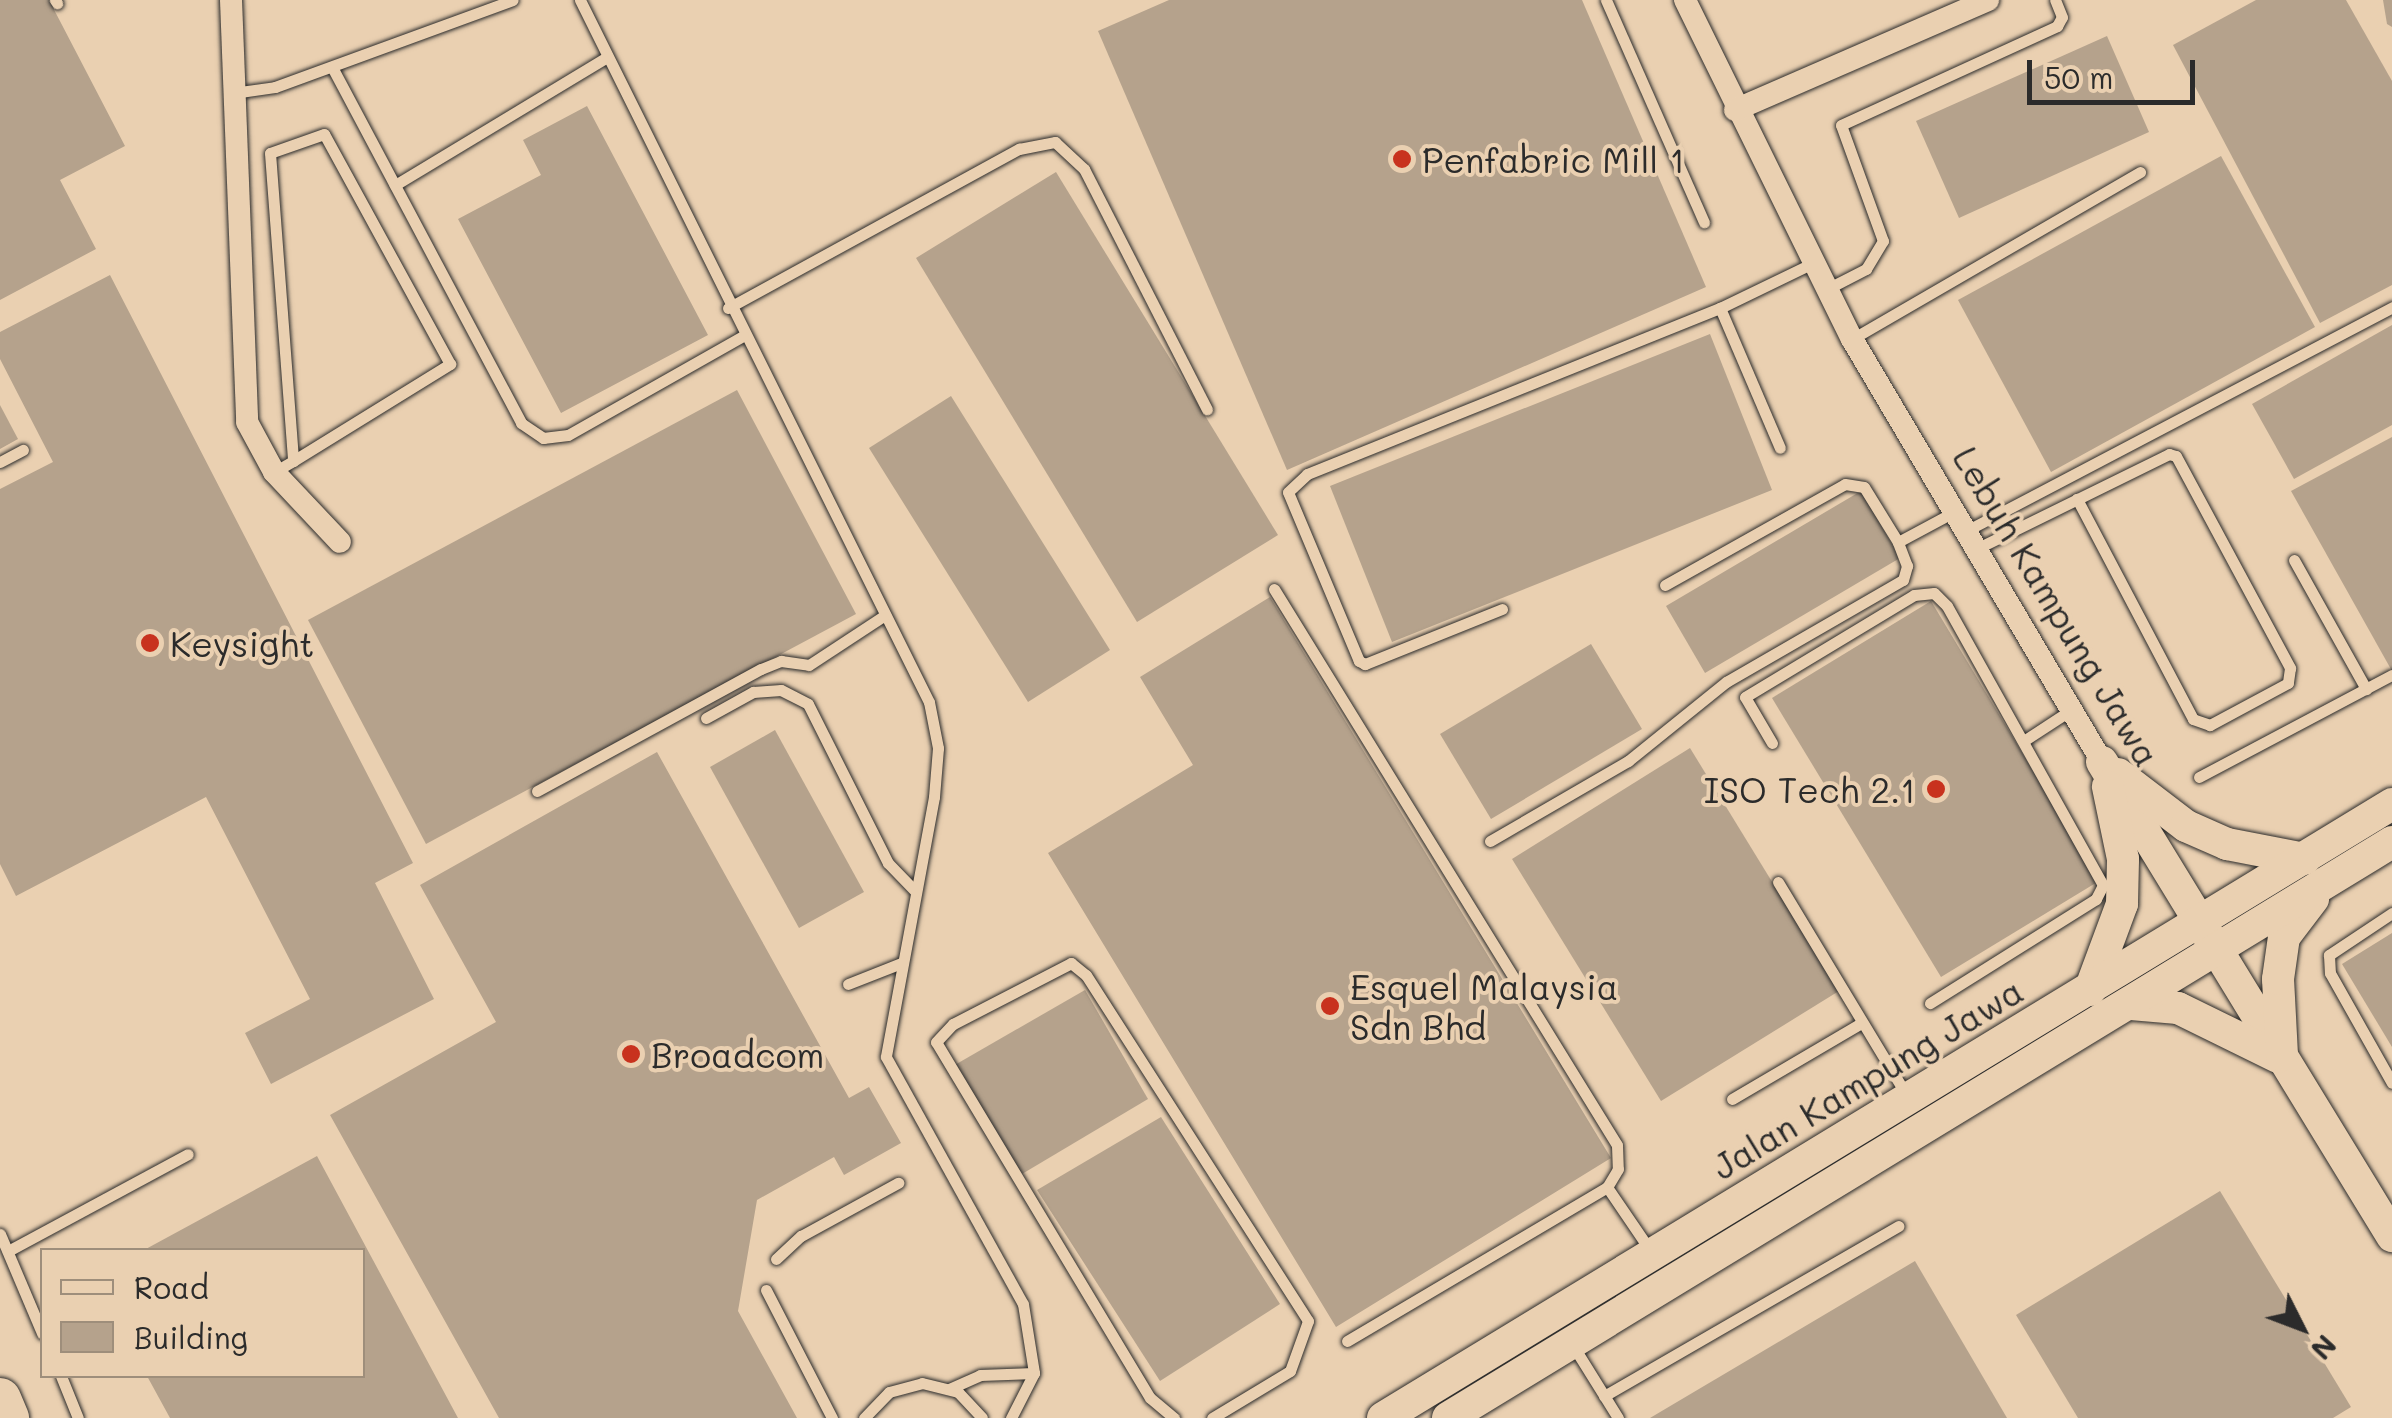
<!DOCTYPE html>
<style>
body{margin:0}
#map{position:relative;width:2392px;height:1418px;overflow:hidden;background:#ead0b1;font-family:Mali,sans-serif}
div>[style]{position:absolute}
.building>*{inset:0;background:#b5a28c}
.roads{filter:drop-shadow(0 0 2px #2b2b2b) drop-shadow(0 0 2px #2b2b2b)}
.lane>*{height:11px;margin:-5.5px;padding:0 5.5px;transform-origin:5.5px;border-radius:5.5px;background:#ead0b1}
.street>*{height:22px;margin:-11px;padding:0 11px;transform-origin:11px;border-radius:11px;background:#ead0b1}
.secondary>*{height:32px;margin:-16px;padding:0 16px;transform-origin:16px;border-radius:16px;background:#ead0b1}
.highway>*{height:42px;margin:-21px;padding:0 21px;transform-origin:21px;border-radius:21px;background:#ead0b1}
.dots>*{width:28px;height:28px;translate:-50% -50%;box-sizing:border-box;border:5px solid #ead0b1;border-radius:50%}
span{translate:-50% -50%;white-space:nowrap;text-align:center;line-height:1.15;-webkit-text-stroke:8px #ead0b1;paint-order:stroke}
.poi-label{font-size:35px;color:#2b2b2b}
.left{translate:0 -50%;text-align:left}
.right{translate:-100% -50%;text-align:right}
.street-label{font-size:35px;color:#2b2b2b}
.legend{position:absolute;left:40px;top:1248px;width:325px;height:130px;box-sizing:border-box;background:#ead0b1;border:2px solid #9e8e7b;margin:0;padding:12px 18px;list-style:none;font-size:30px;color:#2b2b2b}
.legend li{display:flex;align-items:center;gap:20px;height:50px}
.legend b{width:50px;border:2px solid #9e8e7b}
.north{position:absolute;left:2252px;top:1278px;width:100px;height:100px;-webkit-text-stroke:8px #ead0b1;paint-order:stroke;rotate:132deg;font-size:28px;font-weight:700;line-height:40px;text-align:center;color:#2b2b2b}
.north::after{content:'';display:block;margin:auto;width:35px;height:45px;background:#2b2b2b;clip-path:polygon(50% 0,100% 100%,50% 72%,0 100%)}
.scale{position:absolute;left:2027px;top:60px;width:168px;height:45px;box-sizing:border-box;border:5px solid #2b2b2b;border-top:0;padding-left:12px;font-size:30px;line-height:35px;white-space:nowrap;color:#2b2b2b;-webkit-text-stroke:8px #ead0b1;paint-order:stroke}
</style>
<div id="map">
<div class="building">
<div style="clip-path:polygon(0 0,49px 0,125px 146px,60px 180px,96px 249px,0 300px)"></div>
<div style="clip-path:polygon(1169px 0,1582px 0,1706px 287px,1287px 470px,1098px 31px)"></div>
<div style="clip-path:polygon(2256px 0,2346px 0,2392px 81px,2392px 285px,2320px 323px,2173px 45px)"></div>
<div style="clip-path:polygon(2383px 0,2392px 0,2392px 27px,2387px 24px)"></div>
<div style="clip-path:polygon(2107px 36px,2149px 132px,1959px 218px,1916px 121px)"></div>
<div style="clip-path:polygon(587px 106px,708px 335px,561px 413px,458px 219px,541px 175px,523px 140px)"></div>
<div style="clip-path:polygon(2221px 156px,2315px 327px,2051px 472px,1958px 300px)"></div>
<div style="clip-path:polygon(1056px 172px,1278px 535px,1137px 622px,916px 258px)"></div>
<div style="clip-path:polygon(110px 275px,413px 863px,375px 883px,434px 999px,271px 1084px,245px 1033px,310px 999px,206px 797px,16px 896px,0 864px,0 489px,53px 462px,0 359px,0 332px)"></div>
<div style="clip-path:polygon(2392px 325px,2392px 425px,2294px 479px,2252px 404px)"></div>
<div style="clip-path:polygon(1710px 334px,1772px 490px,1392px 642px,1330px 486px)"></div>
<div style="clip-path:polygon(737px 390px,856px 614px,426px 844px,308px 620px)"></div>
<div style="clip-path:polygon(951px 396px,1110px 650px,1028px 702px,869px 448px)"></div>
<div style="clip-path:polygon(0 405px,18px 439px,0 449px)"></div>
<div style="clip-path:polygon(2392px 437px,2392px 671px,2291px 491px)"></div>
<div style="clip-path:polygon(1861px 491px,1900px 558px,1705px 673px,1666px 606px)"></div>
<div style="clip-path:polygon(1270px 597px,1611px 1158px,1336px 1327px,1048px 853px,1193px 765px,1140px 677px)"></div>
<div style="clip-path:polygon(1931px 601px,2099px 881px,1941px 977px,1772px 698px)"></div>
<div style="clip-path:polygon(1591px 644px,1642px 729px,1491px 819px,1440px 734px)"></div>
<div style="clip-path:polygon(775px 730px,864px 892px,799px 928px,710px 767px)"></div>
<div style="clip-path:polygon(1690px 748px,1839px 991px,1661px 1101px,1512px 859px)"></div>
<div style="clip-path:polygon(657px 752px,849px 1098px,869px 1087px,901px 1143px,844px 1175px,834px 1157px,757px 1200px,738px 1311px,797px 1418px,499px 1418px,330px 1115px,496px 1022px,420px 885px)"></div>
<div style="clip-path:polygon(2392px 933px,2392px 1047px,2342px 964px)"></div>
<div style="clip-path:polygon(1085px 990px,1148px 1099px,1022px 1174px,953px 1066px)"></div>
<div style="clip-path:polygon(1161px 1117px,1280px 1304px,1160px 1381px,1037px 1190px)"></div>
<div style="clip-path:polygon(317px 1156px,458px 1418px,170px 1418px,147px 1376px,362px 1376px,362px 1250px,144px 1250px)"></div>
<div style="clip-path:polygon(2220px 1191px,2351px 1407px,2333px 1418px,2078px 1418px,2016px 1315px)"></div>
<div style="clip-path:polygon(1915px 1261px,2007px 1418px,1650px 1418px)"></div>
</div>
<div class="roads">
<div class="lane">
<div style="left:55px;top:0;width:4px;rotate:56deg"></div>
<div style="left:580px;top:0;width:784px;rotate:63.57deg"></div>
<div style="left:929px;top:702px;width:47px;rotate:78.9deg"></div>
<div style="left:938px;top:748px;width:49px;rotate:94.7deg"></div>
<div style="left:934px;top:797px;width:264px;rotate:100.5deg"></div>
<div style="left:886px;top:1057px;width:282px;rotate:61deg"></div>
<div style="left:1023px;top:1304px;width:70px;rotate:80.9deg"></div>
<div style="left:1034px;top:1373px;width:51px;rotate:117.1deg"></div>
<div style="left:1606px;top:0;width:243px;rotate:66.2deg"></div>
<div style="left:332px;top:67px;width:403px;rotate:62deg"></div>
<div style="left:521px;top:423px;width:27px;rotate:34deg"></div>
<div style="left:543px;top:438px;width:25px;rotate:-7deg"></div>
<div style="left:568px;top:435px;width:201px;rotate:-29.5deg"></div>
<div style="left:233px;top:93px;width:42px;rotate:-8.1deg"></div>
<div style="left:275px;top:87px;width:253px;rotate:-20.1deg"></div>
<div style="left:395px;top:185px;width:248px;rotate:-31.1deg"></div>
<div style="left:1827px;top:289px;width:44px;rotate:-27.1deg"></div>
<div style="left:1866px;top:269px;width:33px;rotate:-59deg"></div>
<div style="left:1883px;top:241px;width:123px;rotate:-109.9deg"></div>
<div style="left:1841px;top:125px;width:238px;rotate:-24.6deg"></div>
<div style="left:2057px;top:26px;width:10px;rotate:-61deg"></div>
<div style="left:2062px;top:17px;width:18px;rotate:-112deg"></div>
<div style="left:728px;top:308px;width:332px;rotate:-28.7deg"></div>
<div style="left:1019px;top:149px;width:37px;rotate:-11deg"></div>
<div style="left:1055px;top:142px;width:40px;rotate:43deg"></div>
<div style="left:1084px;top:169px;width:270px;rotate:62.9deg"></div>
<div style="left:1720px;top:308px;width:152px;rotate:66.8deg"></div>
<div style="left:1852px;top:339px;width:333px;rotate:-30.1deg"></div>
<div style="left:0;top:462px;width:26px;rotate:-28deg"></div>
<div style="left:274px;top:472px;width:22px;rotate:-30deg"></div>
<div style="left:293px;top:461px;width:185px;rotate:-31.7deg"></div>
<div style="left:450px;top:364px;width:262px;rotate:-118.7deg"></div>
<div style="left:324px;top:134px;width:57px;rotate:160.6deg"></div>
<div style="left:270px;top:153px;width:309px;rotate:85.7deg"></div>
<div style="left:1964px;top:532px;width:484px;rotate:-27.7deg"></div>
<div style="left:1976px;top:549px;width:215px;rotate:-26.2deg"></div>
<div style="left:2169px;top:454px;width:7px;rotate:16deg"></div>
<div style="left:2176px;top:456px;width:241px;rotate:61.7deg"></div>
<div style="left:2290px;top:668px;width:15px;rotate:98deg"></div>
<div style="left:2288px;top:683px;width:89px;rotate:151.7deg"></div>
<div style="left:2210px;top:725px;width:18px;rotate:-161deg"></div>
<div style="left:2193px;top:719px;width:249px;rotate:-117.8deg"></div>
<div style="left:2294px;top:560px;width:148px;rotate:60.8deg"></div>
<div style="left:1665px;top:585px;width:206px;rotate:-29.3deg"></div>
<div style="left:1845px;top:484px;width:19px;rotate:9deg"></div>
<div style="left:1864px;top:487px;width:65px;rotate:58.3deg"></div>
<div style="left:1898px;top:542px;width:64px;rotate:-28.2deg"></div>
<div style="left:1274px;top:589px;width:653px;rotate:58.33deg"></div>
<div style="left:1617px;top:1145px;width:24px;rotate:88deg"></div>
<div style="left:1618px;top:1169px;width:21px;rotate:121deg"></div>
<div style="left:1502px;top:609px;width:148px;rotate:158.1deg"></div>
<div style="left:1365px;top:664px;width:7px;rotate:-153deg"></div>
<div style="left:1359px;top:661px;width:183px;rotate:-112.8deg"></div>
<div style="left:1288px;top:492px;width:26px;rotate:-43deg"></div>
<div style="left:1307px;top:474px;width:445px;rotate:-21.9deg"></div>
<div style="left:1720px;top:308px;width:103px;rotate:-25.8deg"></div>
<div style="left:706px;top:718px;width:54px;rotate:-29deg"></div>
<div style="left:753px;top:692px;width:28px;rotate:-4deg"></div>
<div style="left:781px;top:690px;width:30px;rotate:27deg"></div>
<div style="left:808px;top:704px;width:178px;rotate:63.3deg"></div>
<div style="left:888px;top:863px;width:39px;rotate:46deg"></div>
<div style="left:2025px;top:740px;width:55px;rotate:-33.1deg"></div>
<div style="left:1772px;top:743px;width:53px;rotate:-120.4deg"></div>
<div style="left:1745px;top:697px;width:197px;rotate:-31.1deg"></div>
<div style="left:1914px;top:595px;width:20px;rotate:-6deg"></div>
<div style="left:1934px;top:593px;width:18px;rotate:45deg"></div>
<div style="left:1947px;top:606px;width:320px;rotate:60.8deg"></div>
<div style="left:2103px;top:885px;width:16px;rotate:117deg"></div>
<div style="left:2096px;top:899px;width:196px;rotate:147.9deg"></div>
<div style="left:2199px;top:777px;width:218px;rotate:-27.9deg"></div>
<div style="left:537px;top:791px;width:255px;rotate:-28.6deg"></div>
<div style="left:761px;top:669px;width:22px;rotate:-22deg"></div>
<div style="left:781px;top:661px;width:28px;rotate:8deg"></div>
<div style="left:809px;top:665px;width:91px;rotate:-33.3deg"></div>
<div style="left:1490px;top:841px;width:160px;rotate:-30.1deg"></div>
<div style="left:1628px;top:761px;width:126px;rotate:-38.9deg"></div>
<div style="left:1726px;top:682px;width:204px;rotate:-30deg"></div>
<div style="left:1903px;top:580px;width:15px;rotate:-74deg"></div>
<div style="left:1907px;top:566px;width:26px;rotate:-111deg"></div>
<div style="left:1778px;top:882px;width:248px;rotate:58.9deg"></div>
<div style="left:2392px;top:913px;width:76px;rotate:146.3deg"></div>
<div style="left:2329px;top:955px;width:18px;rotate:87deg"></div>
<div style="left:2330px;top:973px;width:126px;rotate:60.6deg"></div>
<div style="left:848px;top:984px;width:57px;rotate:-21.6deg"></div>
<div style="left:1732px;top:1099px;width:148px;rotate:-30.4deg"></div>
<div style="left:0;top:1234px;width:108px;rotate:67deg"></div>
<div style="left:8px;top:1251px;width:204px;rotate:-28.3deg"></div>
<div style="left:776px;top:1259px;width:34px;rotate:-43deg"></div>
<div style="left:801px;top:1236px;width:111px;rotate:-28.7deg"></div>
<div style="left:766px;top:1290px;width:144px;rotate:62.7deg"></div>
<div style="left:1347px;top:1341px;width:302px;rotate:-30.6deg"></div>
<div style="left:1607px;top:1187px;width:76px;rotate:55.7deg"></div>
<div style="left:1572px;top:1344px;width:87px;rotate:58.1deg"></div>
<div style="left:61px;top:1376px;width:45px;rotate:68deg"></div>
<div style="left:949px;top:1389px;width:34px;rotate:-24deg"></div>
<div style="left:980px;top:1375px;width:54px;rotate:-2.1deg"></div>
<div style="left:1604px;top:1396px;width:340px;rotate:-30deg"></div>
<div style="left:864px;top:1418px;width:36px;rotate:-46deg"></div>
<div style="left:889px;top:1392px;width:34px;rotate:-15deg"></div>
<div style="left:922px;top:1383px;width:37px;rotate:14deg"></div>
<div style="left:958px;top:1392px;width:35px;rotate:47deg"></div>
<div style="left:1174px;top:1418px;width:31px;rotate:-140deg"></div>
<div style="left:1150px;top:1398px;width:415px;rotate:-121deg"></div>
<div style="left:936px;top:1042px;width:25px;rotate:-47deg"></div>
<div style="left:953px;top:1024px;width:133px;rotate:-27.3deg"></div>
<div style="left:1071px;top:963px;width:19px;rotate:39deg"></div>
<div style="left:1086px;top:975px;width:411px;rotate:57.3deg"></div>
<div style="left:1308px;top:1321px;width:53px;rotate:109.8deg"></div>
<div style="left:1290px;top:1371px;width:91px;rotate:148.9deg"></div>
</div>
<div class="street">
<div style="left:231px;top:0;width:422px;rotate:87.8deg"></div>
<div style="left:247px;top:422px;width:57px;rotate:61.6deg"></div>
<div style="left:274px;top:472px;width:96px;rotate:46.7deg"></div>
<div style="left:1685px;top:0;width:378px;rotate:63.8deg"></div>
<div style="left:1852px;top:339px;width:491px;rotate:59.4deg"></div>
<div style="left:1735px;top:110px;width:276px;rotate:-23.5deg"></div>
</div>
<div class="secondary">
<div style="left:2102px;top:762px;width:556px;rotate:58.54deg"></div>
<div style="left:2118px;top:774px;width:86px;rotate:37.4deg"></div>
<div style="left:2186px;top:826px;width:45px;rotate:23.7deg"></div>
<div style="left:2227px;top:844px;width:79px;rotate:10.9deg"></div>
<div style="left:2090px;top:990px;width:92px;rotate:-69.6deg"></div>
<div style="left:2122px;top:904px;width:45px;rotate:-88.7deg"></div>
<div style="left:2123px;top:859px;width:74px;rotate:-101.8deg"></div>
<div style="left:2131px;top:1004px;width:47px;rotate:4.9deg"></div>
<div style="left:2178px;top:1008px;width:111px;rotate:26.1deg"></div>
<div style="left:2282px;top:1055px;width:76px;rotate:-93deg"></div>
<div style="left:2278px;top:979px;width:42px;rotate:-81.9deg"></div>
<div style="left:2284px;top:937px;width:48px;rotate:-52.7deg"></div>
<div style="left:1383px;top:1418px;width:1181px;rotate:-31.32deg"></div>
<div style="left:1448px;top:1418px;width:1106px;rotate:-31.39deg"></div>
</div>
<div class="highway">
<div style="left:0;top:1399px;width:21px;rotate:67deg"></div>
</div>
</div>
<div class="dots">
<div style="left:1402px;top:159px;background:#c8321e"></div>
<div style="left:150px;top:643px;background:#c8321e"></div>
<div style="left:1936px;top:789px;background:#c8321e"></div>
<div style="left:1330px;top:1006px;background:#c8321e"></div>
<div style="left:631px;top:1054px;background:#c8321e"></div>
</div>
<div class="poi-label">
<span class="left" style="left:1422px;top:159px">Penfabric Mill 1</span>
<span class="left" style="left:170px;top:643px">Keysight</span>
<span class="right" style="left:1916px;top:789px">ISO Tech 2.1</span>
<span class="left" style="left:1350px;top:1006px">Esquel Malaysia<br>Sdn Bhd</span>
<span class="left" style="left:651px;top:1054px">Broadcom</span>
</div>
<div class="street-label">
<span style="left:2057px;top:606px;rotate:59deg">Lebuh Kampung Jawa</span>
<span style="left:1867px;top:1078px;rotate:-31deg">Jalan Kampung Jawa</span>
</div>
<ul class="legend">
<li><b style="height:12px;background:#ead0b1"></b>Road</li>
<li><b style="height:28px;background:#b5a28c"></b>Building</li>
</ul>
<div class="north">N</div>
<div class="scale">50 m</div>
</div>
